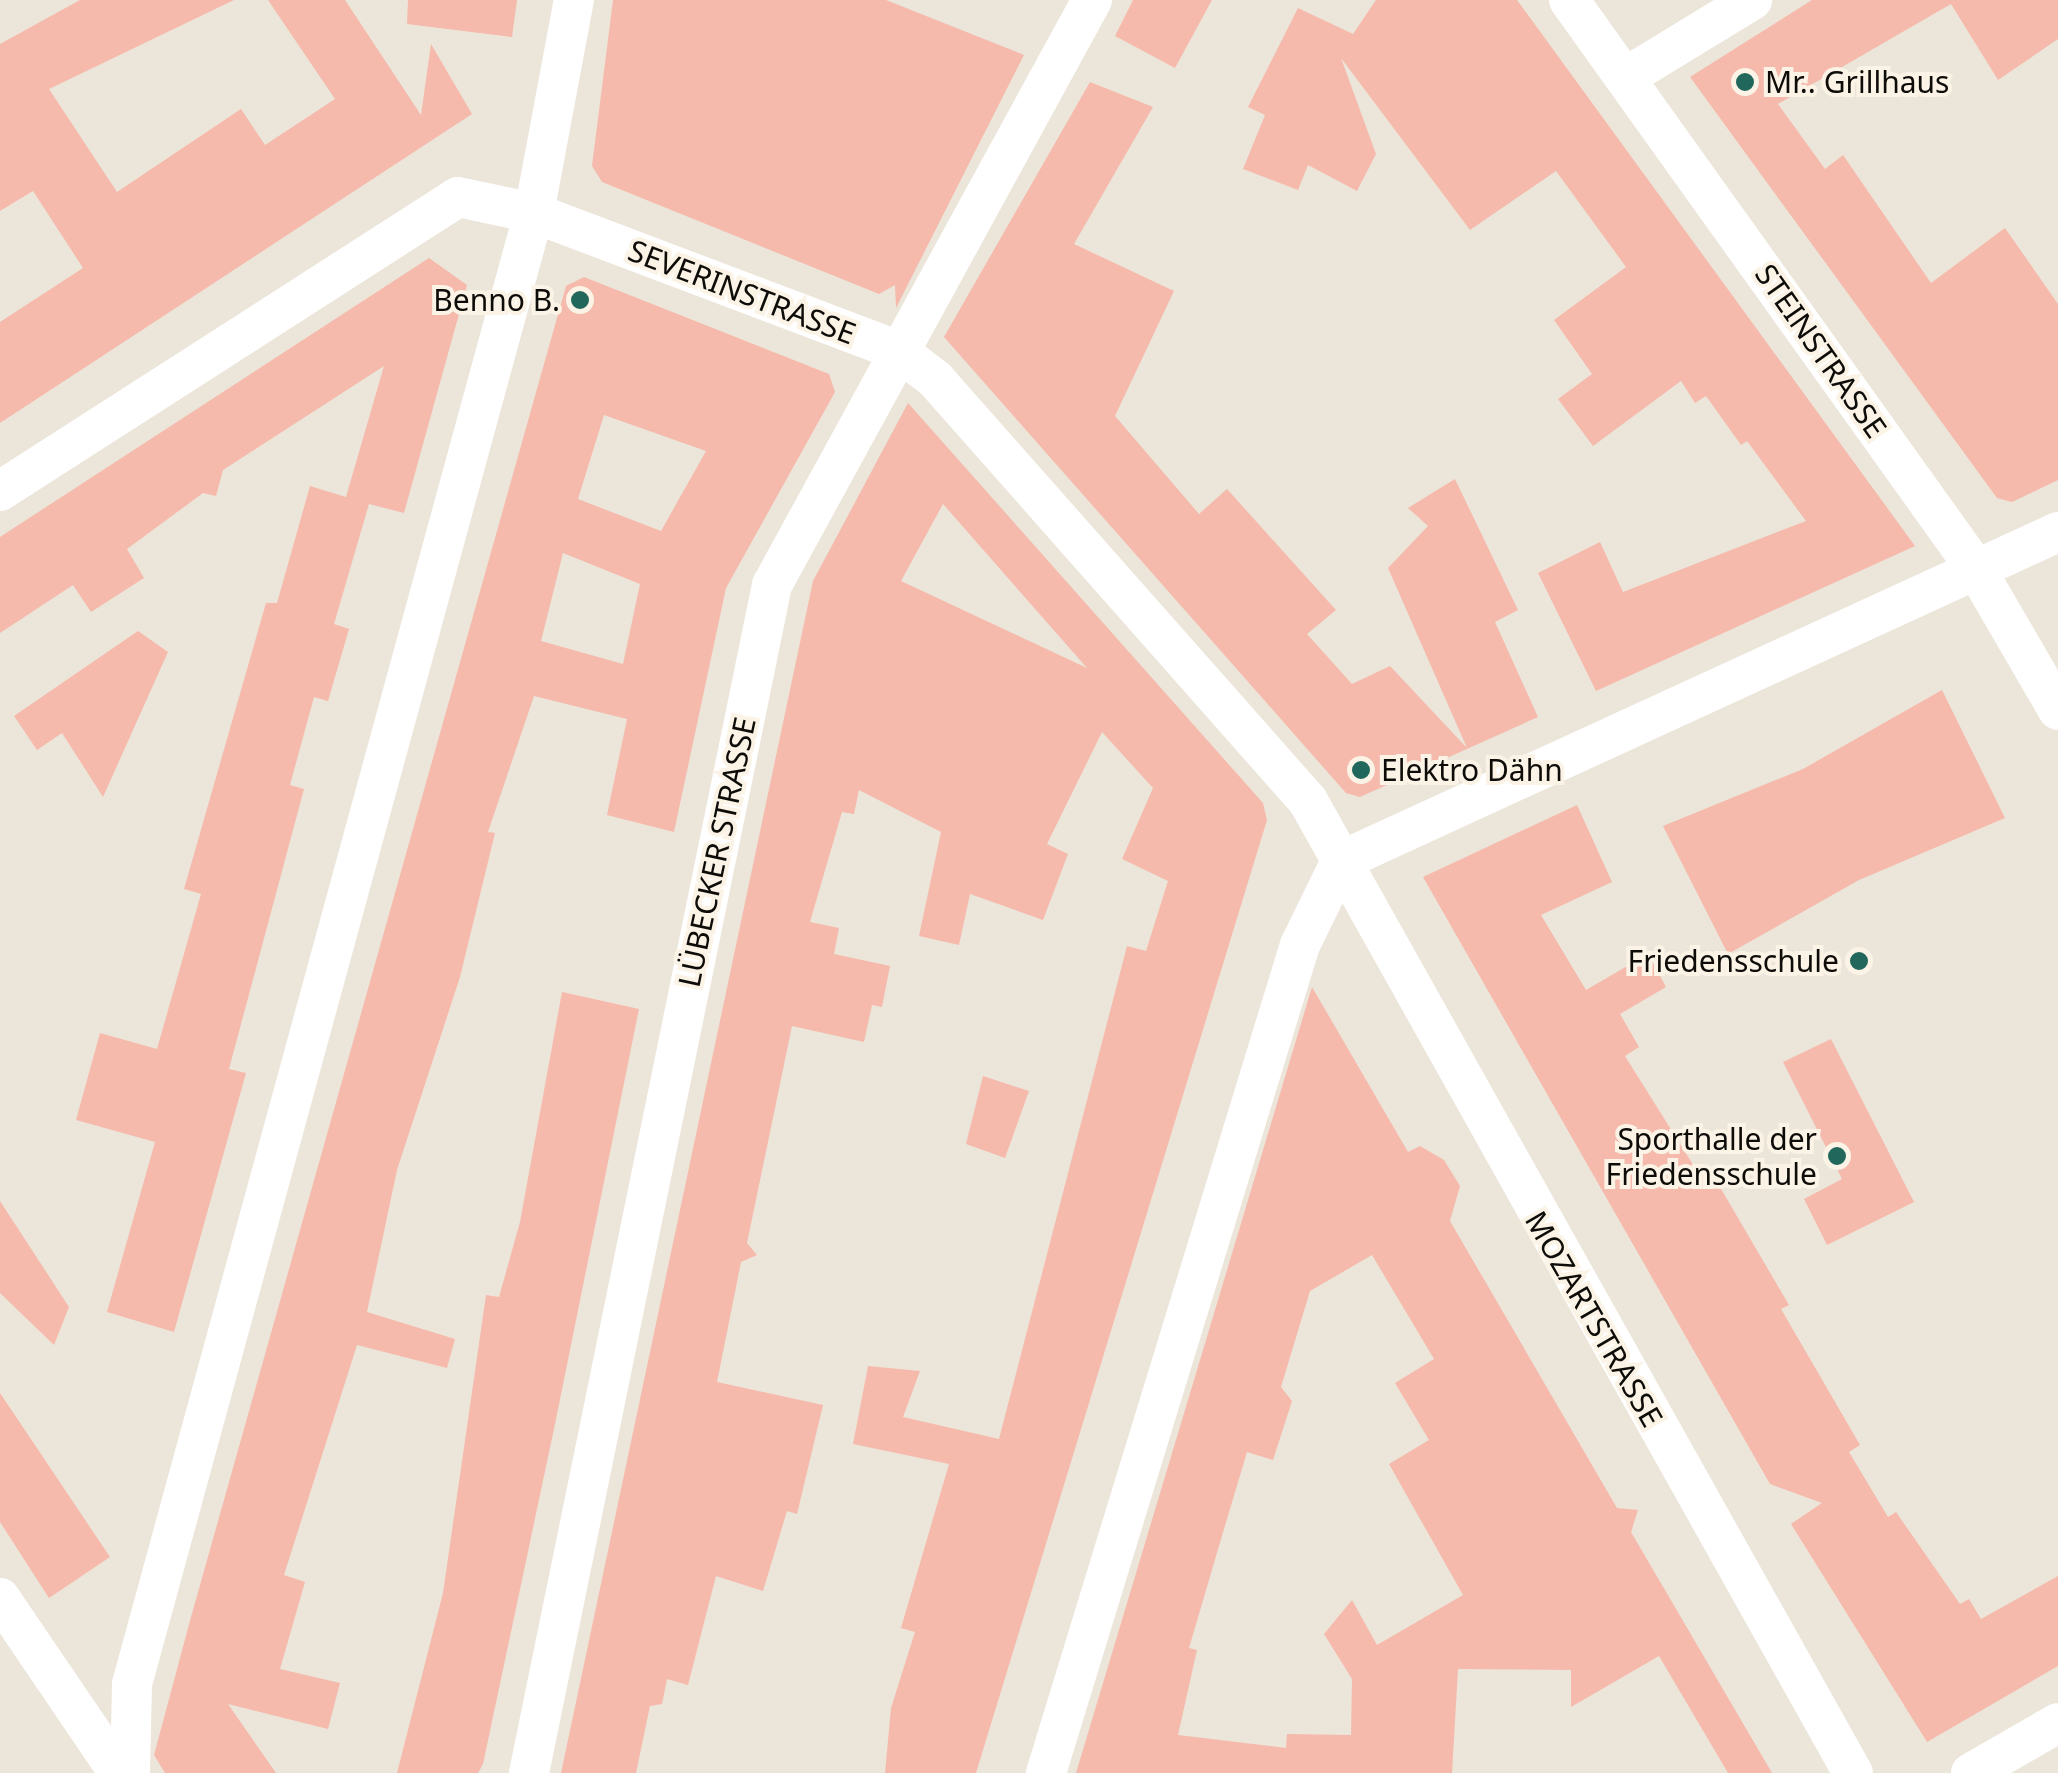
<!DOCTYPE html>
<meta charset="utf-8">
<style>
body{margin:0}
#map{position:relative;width:2058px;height:1773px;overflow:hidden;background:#ece5d9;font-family:"Noto Sans",sans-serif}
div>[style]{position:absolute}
.building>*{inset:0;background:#f5baac}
.minor>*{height:40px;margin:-20px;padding:0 20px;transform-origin:20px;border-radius:20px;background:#fff}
.dots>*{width:28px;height:28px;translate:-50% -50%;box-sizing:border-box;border:5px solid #faf3e6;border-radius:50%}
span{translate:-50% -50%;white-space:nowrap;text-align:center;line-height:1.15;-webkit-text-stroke:8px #faf3e6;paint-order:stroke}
.poi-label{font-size:30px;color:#0e0c08}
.left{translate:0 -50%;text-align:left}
.right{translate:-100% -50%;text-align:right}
.street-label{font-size:30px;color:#0e0c08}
</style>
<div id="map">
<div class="building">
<div style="clip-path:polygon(80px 0,234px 0,49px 89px,117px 192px,241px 109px,265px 145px,335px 99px,268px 0,345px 0,421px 115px,431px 44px,472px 114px,0 423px,0 322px,83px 268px,33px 191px,0 211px,0 44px)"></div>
<div style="clip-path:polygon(408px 0,517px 0,512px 37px,407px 24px)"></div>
<div style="clip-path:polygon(613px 0,886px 0,1024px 55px,896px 308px,895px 285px,879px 294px,602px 182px,592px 166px)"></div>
<div style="clip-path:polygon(1133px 0,1212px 0,1175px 68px,1115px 36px)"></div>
<div style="clip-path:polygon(1376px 0,1517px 0,1915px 546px,1596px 691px,1538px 573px,1600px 542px,1623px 592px,1806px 521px,1747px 441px,1741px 445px,1706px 396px,1695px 403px,1681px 381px,1593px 446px,1558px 399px,1592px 374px,1554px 320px,1626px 267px,1556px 171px,1470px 230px,1341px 58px,1376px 154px,1357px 191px,1308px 165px,1298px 190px,1243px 169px,1265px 115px,1248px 107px,1298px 8px,1353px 34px)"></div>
<div style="clip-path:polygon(1812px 0,2058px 0,2058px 39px,1998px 80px,1951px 4px,1778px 104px,1825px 169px,1843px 155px,1931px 283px,2005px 228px,2058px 304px,2058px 480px,2012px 502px,1997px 498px,1690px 77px)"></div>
<div style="clip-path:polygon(1090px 82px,1153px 107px,1074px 244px,1174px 291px,1115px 416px,1199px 514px,1227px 489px,1336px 610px,1307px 634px,1352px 684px,1390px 666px,1467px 748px,1388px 568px,1428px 526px,1408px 508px,1455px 479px,1518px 610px,1495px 622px,1538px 717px,1360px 797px,1346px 793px,944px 337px)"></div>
<div style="clip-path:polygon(429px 258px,467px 285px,404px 513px,369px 504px,334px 624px,349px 629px,328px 701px,314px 697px,290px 785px,304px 789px,229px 1069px,246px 1073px,174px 1332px,107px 1312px,155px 1142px,76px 1120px,100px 1033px,157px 1049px,201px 894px,184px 889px,266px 603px,277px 603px,310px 486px,346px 497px,384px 366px,223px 470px,216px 496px,203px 493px,127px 549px,144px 578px,91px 612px,73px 585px,0 633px,0 537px)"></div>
<div style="clip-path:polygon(evenodd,584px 277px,829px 374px,835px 392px,726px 588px,674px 832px,607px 815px,627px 719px,534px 696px,488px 832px,495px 833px,460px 977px,397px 1170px,367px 1312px,455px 1339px,447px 1368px,357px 1345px,284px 1575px,305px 1582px,280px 1669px,340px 1683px,328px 1729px,228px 1704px,276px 1773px,165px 1773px,154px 1755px,191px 1617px,566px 286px,584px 277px,604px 415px,706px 451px,661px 531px,578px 499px,604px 415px,584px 277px,563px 553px,640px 584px,623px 664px,541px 641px,563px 553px)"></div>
<div style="clip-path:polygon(evenodd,908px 403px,1263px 803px,1267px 820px,976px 1773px,885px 1773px,891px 1708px,915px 1632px,901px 1628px,949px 1464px,853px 1444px,868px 1366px,920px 1371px,903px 1417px,999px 1439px,1127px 946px,1146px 951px,1168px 881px,1122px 859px,1153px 788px,1102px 732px,1047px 844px,1068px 854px,1043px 920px,970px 894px,959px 945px,919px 936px,941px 832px,859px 790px,854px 814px,842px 812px,810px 922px,839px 928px,834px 954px,890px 966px,882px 1007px,872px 1005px,864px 1042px,792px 1026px,747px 1243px,757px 1255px,741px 1262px,717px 1382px,823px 1405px,797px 1514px,787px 1511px,763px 1591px,716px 1576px,688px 1685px,667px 1679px,662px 1704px,650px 1706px,636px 1773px,561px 1773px,813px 581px,908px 403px,943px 504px,1087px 668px,901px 581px,943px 504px)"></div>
<div style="clip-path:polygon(138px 631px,168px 652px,103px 797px,62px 733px,37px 750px,14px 716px)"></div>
<div style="clip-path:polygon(1942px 690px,2005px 818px,1859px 880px,1728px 954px,1663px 826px,1803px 769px)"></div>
<div style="clip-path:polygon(1577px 805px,1612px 882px,1541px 915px,1586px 990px,1648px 954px,1666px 987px,1620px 1014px,1639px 1047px,1625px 1056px,1697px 1171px,1707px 1165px,1789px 1305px,1781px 1309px,1860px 1445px,1849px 1452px,1888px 1517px,1896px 1512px,1960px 1604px,1969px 1599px,1981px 1619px,2058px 1576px,2058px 1666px,1927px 1742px,1791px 1524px,1822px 1503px,1770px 1484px,1423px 877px)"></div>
<div style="clip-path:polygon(evenodd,1312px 987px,1408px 1152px,1420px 1146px,1444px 1160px,1460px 1186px,1450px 1221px,1617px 1508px,1638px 1510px,1631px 1532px,1772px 1773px,1728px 1773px,1659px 1656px,1571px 1707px,1571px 1670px,1458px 1669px,1452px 1773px,1076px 1773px,1312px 987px,1372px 1255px,1434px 1359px,1395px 1383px,1429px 1440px,1389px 1464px,1463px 1595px,1377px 1645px,1352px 1600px,1324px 1634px,1352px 1679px,1351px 1735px,1287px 1734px,1286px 1748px,1178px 1735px,1197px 1650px,1189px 1648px,1224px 1529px,1247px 1452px,1273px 1460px,1292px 1401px,1281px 1387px,1310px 1291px,1372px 1255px)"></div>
<div style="clip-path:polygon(562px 992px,639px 1009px,555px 1424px,483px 1764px,478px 1773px,397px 1773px,443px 1593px,486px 1295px,499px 1297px,520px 1222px)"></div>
<div style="clip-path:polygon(1831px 1039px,1914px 1202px,1827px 1245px,1804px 1199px,1842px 1179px,1783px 1062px)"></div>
<div style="clip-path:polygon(983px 1076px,1029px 1091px,1005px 1158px,966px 1144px)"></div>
<div style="clip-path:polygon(0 1201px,69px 1307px,54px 1345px,0 1293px)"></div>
<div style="clip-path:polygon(0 1393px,110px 1557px,49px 1598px,0 1522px)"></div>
</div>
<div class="minor">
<div style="left:1569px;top:0;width:700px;rotate:54.42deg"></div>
<div style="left:1976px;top:569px;width:163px;rotate:59.8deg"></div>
<div style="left:1626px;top:77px;width:148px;rotate:-31.4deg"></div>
<div style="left:0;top:491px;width:544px;rotate:-32.7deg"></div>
<div style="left:458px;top:197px;width:78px;rotate:11.9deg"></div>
<div style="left:534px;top:213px;width:388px;rotate:20.7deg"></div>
<div style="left:897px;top:350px;width:48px;rotate:37.3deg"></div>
<div style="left:935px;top:379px;width:563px;rotate:48.53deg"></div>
<div style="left:1308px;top:801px;width:1114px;rotate:60.72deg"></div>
<div style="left:0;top:1598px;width:212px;rotate:55.8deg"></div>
<div style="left:130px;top:1773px;width:89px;rotate:-88.7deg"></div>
<div style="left:132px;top:1684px;width:1525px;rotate:-74.72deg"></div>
<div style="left:534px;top:213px;width:217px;rotate:-79.4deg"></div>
<div style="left:529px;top:1773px;width:1213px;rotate:-78.44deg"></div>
<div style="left:772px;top:585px;width:667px;rotate:-61.32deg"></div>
<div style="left:1046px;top:1773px;width:866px;rotate:-72.95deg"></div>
<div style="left:1300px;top:945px;width:93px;rotate:-64deg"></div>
<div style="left:1341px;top:861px;width:789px;rotate:-24.65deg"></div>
<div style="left:1971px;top:1773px;width:100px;rotate:-29.9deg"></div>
</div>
<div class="dots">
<div style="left:1745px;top:82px;background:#21675b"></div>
<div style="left:580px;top:300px;background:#21675b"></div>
<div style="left:1361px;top:770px;background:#21675b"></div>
<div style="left:1859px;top:961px;background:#21675b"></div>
<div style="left:1837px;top:1156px;background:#21675b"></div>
</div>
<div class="poi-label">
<span class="left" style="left:1765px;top:82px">Mr.. Grillhaus</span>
<span class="right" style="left:560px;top:300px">Benno B.</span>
<span class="left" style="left:1381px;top:770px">Elektro Dähn</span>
<span class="right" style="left:1839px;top:961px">Friedensschule</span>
<span class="right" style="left:1817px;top:1156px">Sporthalle der<br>Friedensschule</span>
</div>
<div class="street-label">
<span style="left:742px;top:292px;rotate:21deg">SEVERINSTRASSE</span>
<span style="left:1821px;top:351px;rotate:55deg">STEINSTRASSE</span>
<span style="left:717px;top:852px;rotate:-78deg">LÜBECKER STRASSE</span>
<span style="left:1594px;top:1319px;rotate:60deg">MOZARTSTRASSE</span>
</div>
</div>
